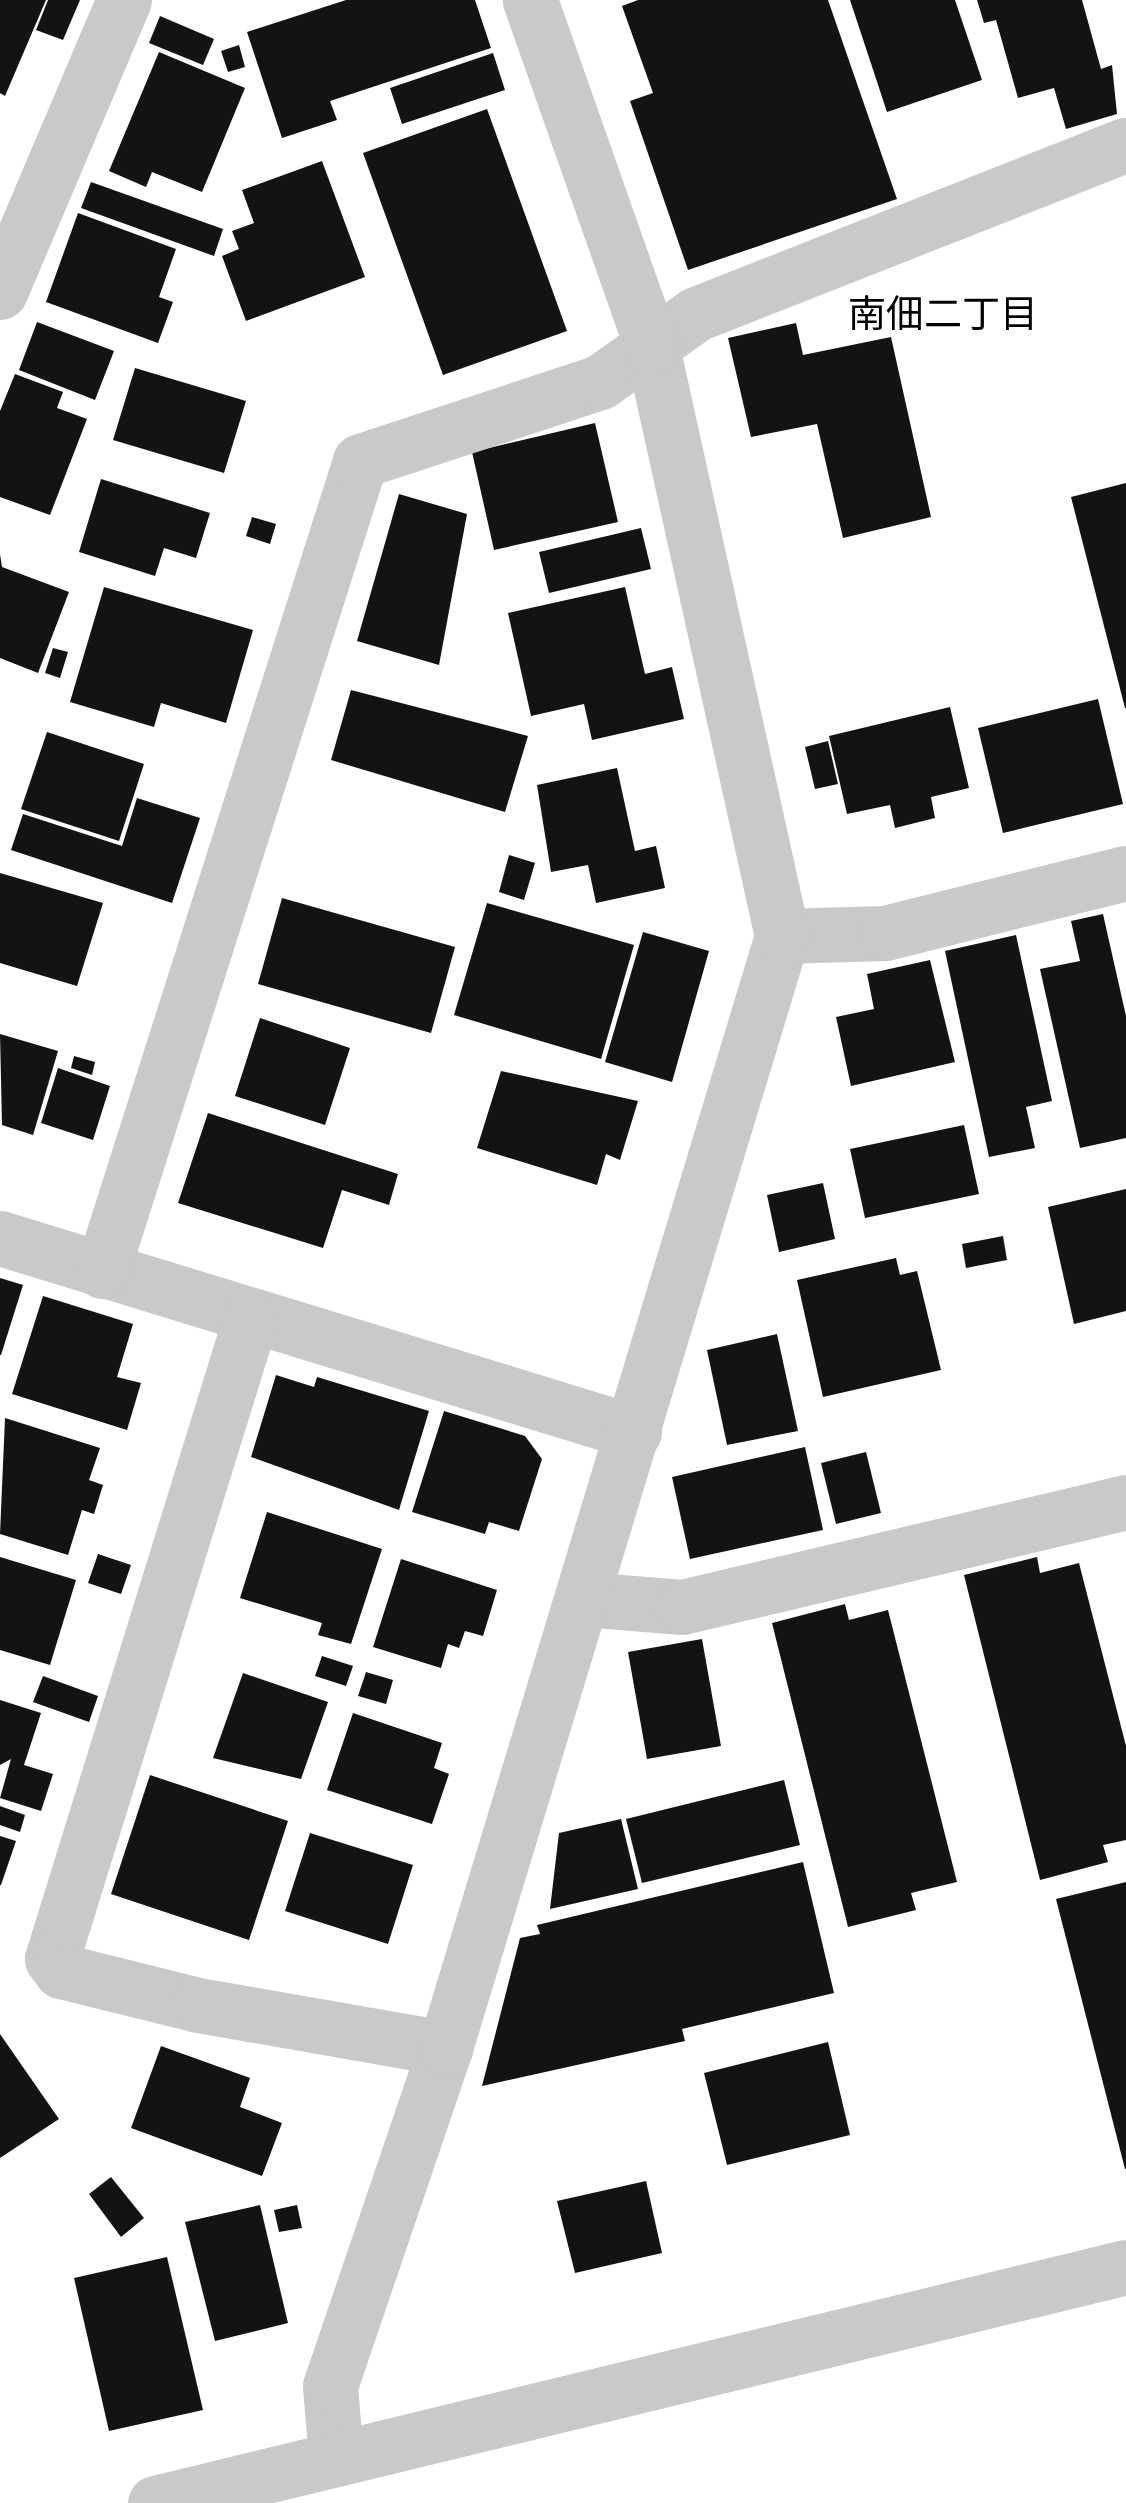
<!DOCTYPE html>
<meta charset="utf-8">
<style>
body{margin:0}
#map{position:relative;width:1126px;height:2503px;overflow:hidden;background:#fff;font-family:"Public Sans","Noto Sans JP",sans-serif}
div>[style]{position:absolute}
.building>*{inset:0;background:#131313}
.minor>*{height:55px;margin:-27.5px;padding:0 27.5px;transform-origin:27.5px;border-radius:27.5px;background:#c9c9c9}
span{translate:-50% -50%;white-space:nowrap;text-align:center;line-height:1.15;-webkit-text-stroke:10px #fff;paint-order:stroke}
.neighbourhood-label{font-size:38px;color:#000}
</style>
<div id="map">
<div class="building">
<div style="clip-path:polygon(0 0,46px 0,5px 96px,0 93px)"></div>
<div style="clip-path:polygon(48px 0,80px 0,63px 40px,36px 30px)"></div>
<div style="clip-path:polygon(346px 0,475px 0,491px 48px,330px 101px,337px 120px,282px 138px,247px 32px)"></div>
<div style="clip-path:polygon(638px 0,828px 0,897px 199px,688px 270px,630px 101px,653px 93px,622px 6px)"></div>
<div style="clip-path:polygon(850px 0,955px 0,982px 80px,887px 112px)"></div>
<div style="clip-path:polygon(977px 0,1082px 0,1101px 69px,1112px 65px,1117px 114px,1066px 129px,1054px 88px,1018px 98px,996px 20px,984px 23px)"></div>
<div style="clip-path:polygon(160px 16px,214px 39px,203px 65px,149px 43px)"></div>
<div style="clip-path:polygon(239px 45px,245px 67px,228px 72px,221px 51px)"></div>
<div style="clip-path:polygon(159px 52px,245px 88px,202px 192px,152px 172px,146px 187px,109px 171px)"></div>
<div style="clip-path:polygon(493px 53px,505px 90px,402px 124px,390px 88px)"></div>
<div style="clip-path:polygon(487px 109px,567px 331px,443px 375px,363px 153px)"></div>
<div style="clip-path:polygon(322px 161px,365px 277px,246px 321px,222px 256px,239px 249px,232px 231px,254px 223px,242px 190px)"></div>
<div style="clip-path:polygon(91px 182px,223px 229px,214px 256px,81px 208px)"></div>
<div style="clip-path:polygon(78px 213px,176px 249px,159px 297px,173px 302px,158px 343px,46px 302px)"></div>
<div style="clip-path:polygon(37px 322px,114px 351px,95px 400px,19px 370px)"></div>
<div style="clip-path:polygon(796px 323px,803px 355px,891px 337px,931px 517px,843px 538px,817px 424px,751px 437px,728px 338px)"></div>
<div style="clip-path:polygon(135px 368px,246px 401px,224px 473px,113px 440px)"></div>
<div style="clip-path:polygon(15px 374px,63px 392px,57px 408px,87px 419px,50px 515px,0 497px,0 411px)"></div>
<div style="clip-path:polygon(595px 423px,618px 522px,494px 550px,472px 452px)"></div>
<div style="clip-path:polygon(101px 479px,210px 513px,196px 558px,164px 548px,155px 576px,79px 552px)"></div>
<div style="clip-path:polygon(1126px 483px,1126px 708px,1125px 708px,1071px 497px)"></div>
<div style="clip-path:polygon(399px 494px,467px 514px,439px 665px,357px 641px)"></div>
<div style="clip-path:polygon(252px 517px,276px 524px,270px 544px,246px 536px)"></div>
<div style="clip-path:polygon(641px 528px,651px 569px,549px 593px,539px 552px)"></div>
<div style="clip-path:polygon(0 554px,2px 567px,69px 592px,38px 673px,0 658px)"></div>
<div style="clip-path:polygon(104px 587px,253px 630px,226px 723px,161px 703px,154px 727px,70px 702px)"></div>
<div style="clip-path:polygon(625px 587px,645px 674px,672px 667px,684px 719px,592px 740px,584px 704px,531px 716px,508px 613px)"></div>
<div style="clip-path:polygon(53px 648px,68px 652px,60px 678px,45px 673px)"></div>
<div style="clip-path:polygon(351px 690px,528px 736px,505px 812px,331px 760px)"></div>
<div style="clip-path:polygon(1098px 699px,1123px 804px,1003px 833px,978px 728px)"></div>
<div style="clip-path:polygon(950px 707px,969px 788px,931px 797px,935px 818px,895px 828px,890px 805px,847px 814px,829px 736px)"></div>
<div style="clip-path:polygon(47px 732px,144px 764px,119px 841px,21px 809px)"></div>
<div style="clip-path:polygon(828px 741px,838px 784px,815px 789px,805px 747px)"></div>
<div style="clip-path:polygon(617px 768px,635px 851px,656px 846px,665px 888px,596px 903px,588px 865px,551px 872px,537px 785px)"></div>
<div style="clip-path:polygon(137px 798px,200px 818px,172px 903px,11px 850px,23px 814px,122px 846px)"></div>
<div style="clip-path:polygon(509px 855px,535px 863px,524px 900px,499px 892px)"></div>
<div style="clip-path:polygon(0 873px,103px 903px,77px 986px,0 963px)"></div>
<div style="clip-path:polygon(282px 898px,455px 947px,431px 1033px,258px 984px)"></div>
<div style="clip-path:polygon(487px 903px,634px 945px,601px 1059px,454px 1015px)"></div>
<div style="clip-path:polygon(1103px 914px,1126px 1016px,1126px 1138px,1080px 1148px,1040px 969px,1080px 961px,1071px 921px)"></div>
<div style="clip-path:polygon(643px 932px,709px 951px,672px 1082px,605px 1062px)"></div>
<div style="clip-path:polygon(1016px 935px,1052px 1101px,1026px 1107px,1035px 1148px,989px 1157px,945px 951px)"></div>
<div style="clip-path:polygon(930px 960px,955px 1062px,851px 1086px,836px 1017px,874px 1009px,867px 974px)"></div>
<div style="clip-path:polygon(260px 1018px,350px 1048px,325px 1125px,235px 1096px)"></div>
<div style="clip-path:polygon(0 1034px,58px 1051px,33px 1135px,2px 1125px)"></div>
<div style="clip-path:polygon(74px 1056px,95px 1062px,92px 1075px,71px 1068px)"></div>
<div style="clip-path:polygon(58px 1068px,110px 1086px,93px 1140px,41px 1123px)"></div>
<div style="clip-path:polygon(501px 1071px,638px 1101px,620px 1160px,606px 1154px,597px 1185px,477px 1148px)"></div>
<div style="clip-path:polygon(208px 1113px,398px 1174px,389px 1205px,342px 1190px,323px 1248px,178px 1203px)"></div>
<div style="clip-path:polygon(964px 1125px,979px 1194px,865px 1218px,850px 1149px)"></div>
<div style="clip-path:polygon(823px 1183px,835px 1239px,779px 1252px,767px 1195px)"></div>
<div style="clip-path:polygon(1126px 1189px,1126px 1311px,1074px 1324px,1048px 1207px)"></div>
<div style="clip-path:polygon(1003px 1236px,1007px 1260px,966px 1268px,962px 1244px)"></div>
<div style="clip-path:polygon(896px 1258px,900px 1275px,917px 1271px,941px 1370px,823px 1397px,797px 1280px)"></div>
<div style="clip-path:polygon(0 1278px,23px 1285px,1px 1355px,0 1355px)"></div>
<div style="clip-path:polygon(43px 1296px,133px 1324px,117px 1377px,141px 1383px,127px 1430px,12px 1394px)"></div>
<div style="clip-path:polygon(777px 1334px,798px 1431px,727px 1445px,707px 1350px)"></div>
<div style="clip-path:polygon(276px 1375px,314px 1387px,317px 1377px,429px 1411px,399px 1510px,251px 1457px)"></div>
<div style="clip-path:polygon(444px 1411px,525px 1436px,542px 1459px,519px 1531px,489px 1522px,485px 1534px,412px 1512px)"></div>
<div style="clip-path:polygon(5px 1418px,100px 1448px,89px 1480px,103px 1485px,94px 1514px,82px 1510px,68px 1555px,0 1534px)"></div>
<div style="clip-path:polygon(805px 1447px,823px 1530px,690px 1559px,672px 1477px)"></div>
<div style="clip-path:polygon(866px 1452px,881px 1513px,836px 1524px,821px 1463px)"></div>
<div style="clip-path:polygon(267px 1512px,382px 1549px,351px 1644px,318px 1635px,322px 1623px,240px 1598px)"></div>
<div style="clip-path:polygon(98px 1554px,131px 1565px,121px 1594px,88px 1583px)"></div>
<div style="clip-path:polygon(0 1557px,76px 1580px,50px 1665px,0 1650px)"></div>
<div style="clip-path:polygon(1037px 1557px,1040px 1573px,1079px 1563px,1126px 1746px,1126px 1840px,1103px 1845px,1108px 1862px,1040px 1880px,964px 1575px)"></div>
<div style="clip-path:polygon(401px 1559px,497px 1590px,483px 1636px,465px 1631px,459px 1648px,448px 1644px,441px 1668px,373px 1647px)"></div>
<div style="clip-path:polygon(845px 1604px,849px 1620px,888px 1610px,957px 1882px,911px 1893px,916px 1910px,848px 1927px,772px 1623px)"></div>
<div style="clip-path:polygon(702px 1639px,721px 1746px,647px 1759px,628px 1652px)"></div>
<div style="clip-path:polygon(322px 1656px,353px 1666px,346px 1686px,315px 1676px)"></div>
<div style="clip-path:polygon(366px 1672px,393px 1680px,386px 1704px,358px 1696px)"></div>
<div style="clip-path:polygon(243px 1673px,328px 1702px,301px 1779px,213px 1758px)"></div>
<div style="clip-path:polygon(43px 1676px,98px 1696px,89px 1722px,33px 1702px)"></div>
<div style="clip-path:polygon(0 1700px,41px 1713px,24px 1765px,53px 1774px,41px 1811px,0 1798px,11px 1759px,0 1765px)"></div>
<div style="clip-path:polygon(353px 1713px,442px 1743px,434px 1768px,449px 1774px,432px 1824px,327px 1790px)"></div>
<div style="clip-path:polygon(150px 1775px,288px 1821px,249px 1940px,111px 1894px)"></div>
<div style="clip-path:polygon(784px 1780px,800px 1845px,642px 1883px,626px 1819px)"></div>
<div style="clip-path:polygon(0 1806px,25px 1815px,20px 1832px,0 1825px)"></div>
<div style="clip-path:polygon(621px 1819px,638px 1889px,550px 1909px,559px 1833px)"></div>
<div style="clip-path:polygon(310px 1833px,413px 1865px,388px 1944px,285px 1911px)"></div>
<div style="clip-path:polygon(0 1836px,16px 1841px,1px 1885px,0 1885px)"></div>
<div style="clip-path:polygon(803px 1862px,834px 1993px,682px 2029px,685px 2041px,482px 2086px,520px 1938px,540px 1934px,537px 1925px)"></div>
<div style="clip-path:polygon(1126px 1882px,1126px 2169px,1125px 2169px,1056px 1899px)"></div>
<div style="clip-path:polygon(0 2034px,59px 2119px,0 2158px)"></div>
<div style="clip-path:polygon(828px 2042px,850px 2135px,727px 2165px,704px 2073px)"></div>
<div style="clip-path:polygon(161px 2046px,250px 2078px,240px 2107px,282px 2123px,262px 2176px,131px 2128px)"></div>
<div style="clip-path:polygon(111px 2177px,144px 2218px,121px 2237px,89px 2194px)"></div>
<div style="clip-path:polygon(646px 2181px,662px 2253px,575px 2273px,557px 2201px)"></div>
<div style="clip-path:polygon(260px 2205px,288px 2323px,215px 2341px,185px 2222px)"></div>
<div style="clip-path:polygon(297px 2205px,302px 2228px,279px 2232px,274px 2210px)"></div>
<div style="clip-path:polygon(167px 2257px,203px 2410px,109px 2431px,74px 2278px)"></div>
</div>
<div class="minor">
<div style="left:0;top:292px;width:317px;rotate:-67deg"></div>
<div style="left:782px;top:936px;width:103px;rotate:-1.7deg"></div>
<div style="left:885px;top:933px;width:248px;rotate:-14deg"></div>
<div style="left:0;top:1238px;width:663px;rotate:17.01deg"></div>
<div style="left:102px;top:1271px;width:850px;rotate:-72.33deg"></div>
<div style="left:360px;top:461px;width:253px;rotate:-18.2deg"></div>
<div style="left:600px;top:382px;width:118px;rotate:-35.3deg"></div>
<div style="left:696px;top:314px;width:462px;rotate:-21.5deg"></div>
<div style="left:250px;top:1320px;width:669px;rotate:107.22deg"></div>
<div style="left:52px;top:1959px;width:15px;rotate:53deg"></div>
<div style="left:61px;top:1971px;width:141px;rotate:13.9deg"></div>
<div style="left:198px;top:2005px;width:251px;rotate:9.9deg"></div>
<div style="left:584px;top:1599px;width:98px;rotate:4.7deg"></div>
<div style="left:682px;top:1607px;width:456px;rotate:-13.3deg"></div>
<div style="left:336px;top:2458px;width:72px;rotate:-94.8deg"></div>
<div style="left:330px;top:2386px;width:357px;rotate:-71.2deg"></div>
<div style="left:445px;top:2048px;width:1162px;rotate:-73.14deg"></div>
<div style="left:782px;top:936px;width:603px;rotate:-102.45deg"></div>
<div style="left:652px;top:347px;width:368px;rotate:-109.4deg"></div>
<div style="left:155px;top:2503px;width:999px;rotate:-13.66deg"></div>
</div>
<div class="neighbourhood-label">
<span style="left:943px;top:314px">南佃二丁目</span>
</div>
</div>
